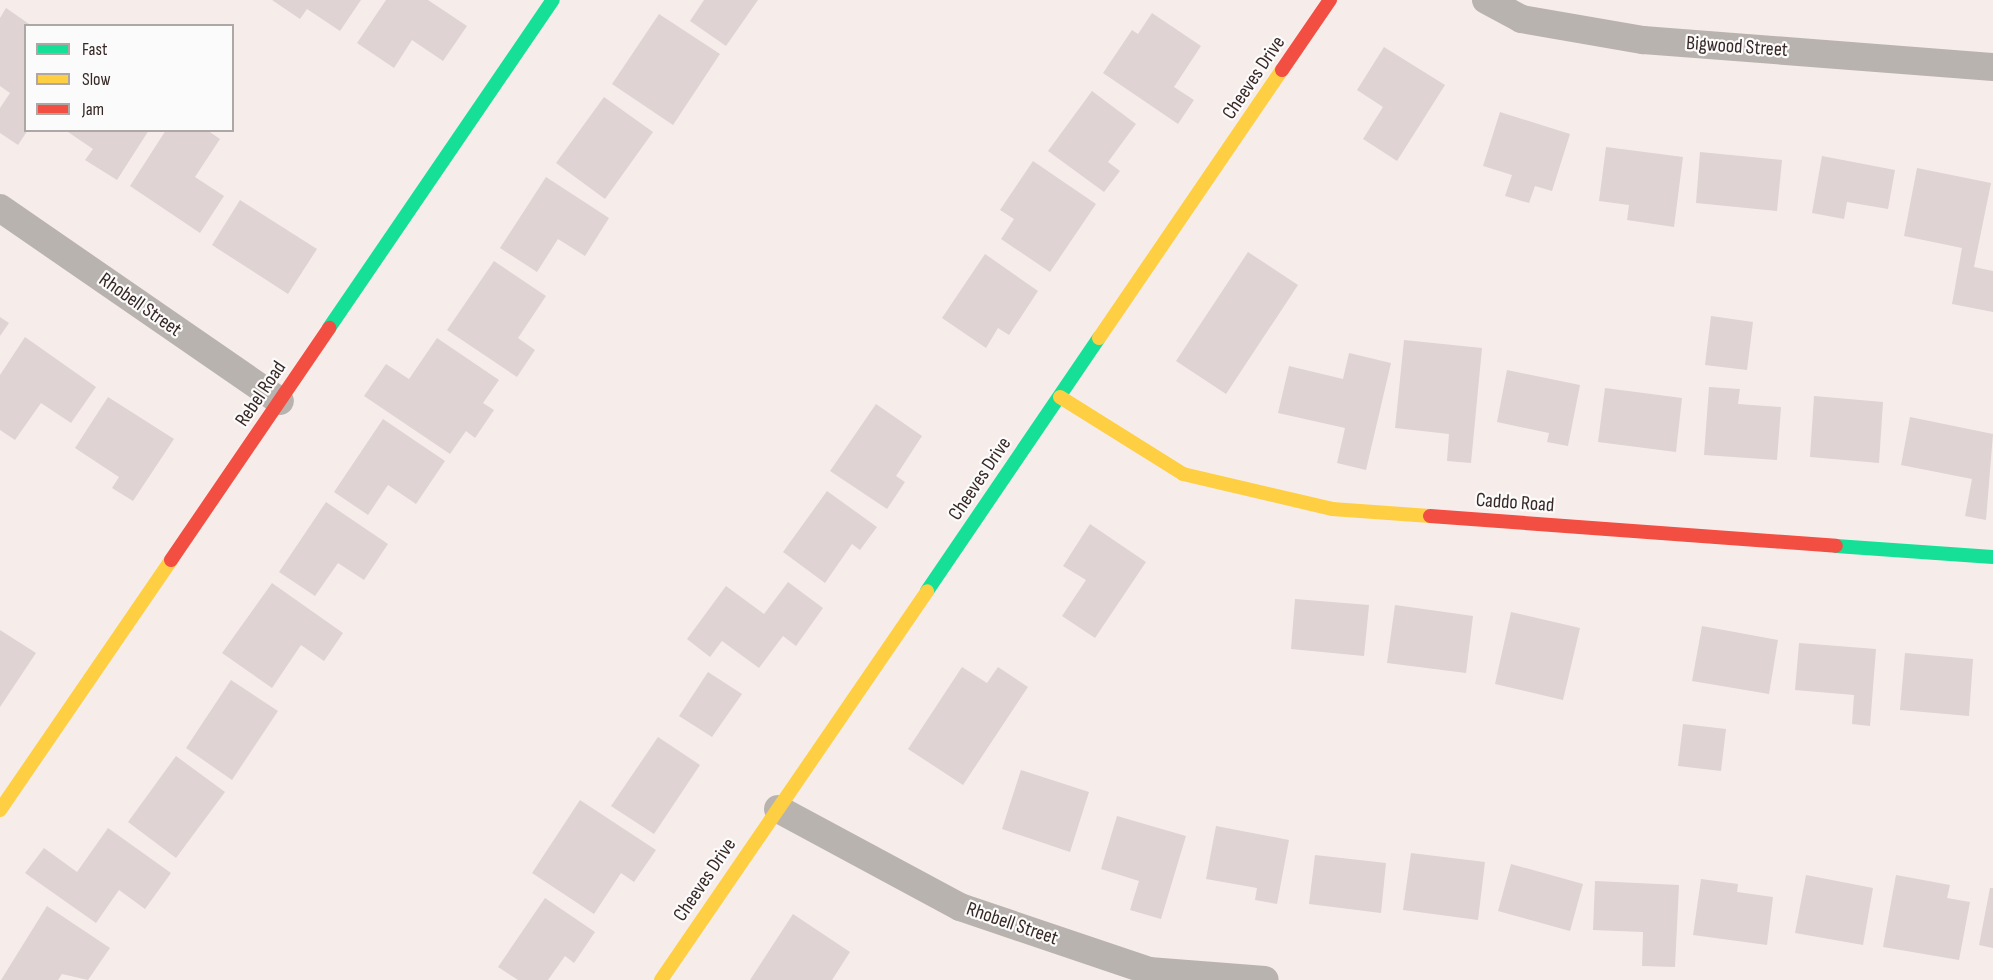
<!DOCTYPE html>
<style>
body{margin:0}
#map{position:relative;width:1993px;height:980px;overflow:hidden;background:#f6edeb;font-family:"Sofia Sans Condensed",sans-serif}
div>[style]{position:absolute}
.building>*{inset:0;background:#dfd3d3}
.street>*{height:28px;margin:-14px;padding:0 14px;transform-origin:14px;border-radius:14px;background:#b9b3b0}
.fast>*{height:14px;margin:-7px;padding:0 7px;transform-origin:7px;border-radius:7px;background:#16e098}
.slow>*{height:14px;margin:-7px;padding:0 7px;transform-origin:7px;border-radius:7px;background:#ffcf43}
.jam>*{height:14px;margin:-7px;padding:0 7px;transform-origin:7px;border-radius:7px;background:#f24e42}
span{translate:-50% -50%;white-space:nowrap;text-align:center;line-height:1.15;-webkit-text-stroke:4.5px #fbfbfb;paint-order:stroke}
.street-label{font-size:20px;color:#372825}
.legend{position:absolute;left:24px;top:24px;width:210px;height:108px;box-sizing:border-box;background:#fbfbfb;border:2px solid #ada7a5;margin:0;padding:8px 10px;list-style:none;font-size:18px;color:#372825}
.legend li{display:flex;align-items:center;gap:12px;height:30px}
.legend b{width:30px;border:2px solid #ada7a5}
</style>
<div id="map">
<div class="building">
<div style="clip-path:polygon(272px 0,361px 0,340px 31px,307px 9px,300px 19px)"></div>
<div style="clip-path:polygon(386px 0,428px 0,467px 26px,443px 61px,412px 40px,394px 68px,357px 43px)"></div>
<div style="clip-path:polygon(704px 0,758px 0,726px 46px,690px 21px)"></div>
<div style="clip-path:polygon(6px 8px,32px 26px,26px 26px,28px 130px,18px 145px,0 133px,0 108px,10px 93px,0 86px,0 18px)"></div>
<div style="clip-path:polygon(1152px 13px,1201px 46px,1174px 87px,1194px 100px,1178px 124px,1103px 73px,1132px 30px,1138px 34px)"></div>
<div style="clip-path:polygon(659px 14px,720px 54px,673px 125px,612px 84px)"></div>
<div style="clip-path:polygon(1384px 47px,1445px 85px,1397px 161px,1363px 139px,1383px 107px,1357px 90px)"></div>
<div style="clip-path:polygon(1092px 91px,1136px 124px,1108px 162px,1120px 171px,1104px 192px,1048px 151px)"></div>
<div style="clip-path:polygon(604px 97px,653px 132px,605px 199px,556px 163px)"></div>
<div style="clip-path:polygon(1500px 112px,1570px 134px,1552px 191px,1535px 186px,1529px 203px,1505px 196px,1512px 175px,1483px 166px)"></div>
<div style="clip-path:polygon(65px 130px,149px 130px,117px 180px,85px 160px,93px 149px)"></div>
<div style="clip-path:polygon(166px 130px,207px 130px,220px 139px,195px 177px,224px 196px,200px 233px,130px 186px)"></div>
<div style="clip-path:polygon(1606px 147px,1683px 157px,1674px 227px,1627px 220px,1629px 205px,1599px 201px)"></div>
<div style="clip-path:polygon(1700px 152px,1782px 160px,1777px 211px,1696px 203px)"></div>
<div style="clip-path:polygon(1822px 156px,1895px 170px,1888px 209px,1847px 202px,1844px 219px,1812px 213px)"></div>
<div style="clip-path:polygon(1033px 161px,1096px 204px,1050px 272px,1001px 239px,1014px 219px,1000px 210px)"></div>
<div style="clip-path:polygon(1917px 168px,1991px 183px,1974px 267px,1993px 271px,1993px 312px,1952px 304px,1962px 248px,1904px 236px)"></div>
<div style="clip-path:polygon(546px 177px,609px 218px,585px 256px,558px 239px,537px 272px,500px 248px)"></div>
<div style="clip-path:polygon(240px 200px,317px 249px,288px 294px,212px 245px)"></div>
<div style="clip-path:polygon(1248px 252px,1298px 285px,1226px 394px,1176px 361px)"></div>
<div style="clip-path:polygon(985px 254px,1038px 291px,1009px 335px,998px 328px,986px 348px,942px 318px)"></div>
<div style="clip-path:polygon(494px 261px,546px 296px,518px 338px,535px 350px,517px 377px,447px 330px)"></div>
<div style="clip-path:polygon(1711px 316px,1753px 322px,1747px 370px,1705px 365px)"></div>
<div style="clip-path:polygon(0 317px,9px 323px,0 336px)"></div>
<div style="clip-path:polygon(25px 337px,96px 387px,71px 423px,41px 403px,15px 440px,0 430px,0 375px)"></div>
<div style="clip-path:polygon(437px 338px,499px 380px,483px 403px,494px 410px,475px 438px,466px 431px,450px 454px,364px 396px,386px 364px,409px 379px)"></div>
<div style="clip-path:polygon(1404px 340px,1482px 348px,1471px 463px,1447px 461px,1449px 434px,1395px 428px)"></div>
<div style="clip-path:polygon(1349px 353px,1391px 363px,1366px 470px,1337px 463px,1345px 428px,1278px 413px,1289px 366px,1343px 379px)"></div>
<div style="clip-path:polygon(1507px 370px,1580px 385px,1568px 446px,1547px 442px,1549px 433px,1497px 422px)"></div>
<div style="clip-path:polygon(1709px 387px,1740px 389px,1738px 404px,1781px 407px,1777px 460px,1704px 455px)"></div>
<div style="clip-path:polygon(1605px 388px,1682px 398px,1676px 452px,1598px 442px)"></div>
<div style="clip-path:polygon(1814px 396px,1883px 402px,1879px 463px,1810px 457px)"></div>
<div style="clip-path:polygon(108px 397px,174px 439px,133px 501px,112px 488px,119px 477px,75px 448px)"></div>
<div style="clip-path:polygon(876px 404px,922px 436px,896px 476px,905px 482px,887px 509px,830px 471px)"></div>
<div style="clip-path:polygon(1910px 417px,1993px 434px,1986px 520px,1965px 516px,1972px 479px,1901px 465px)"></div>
<div style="clip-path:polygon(383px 419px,445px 461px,416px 504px,388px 485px,368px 515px,334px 492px)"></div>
<div style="clip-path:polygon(827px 491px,877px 527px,860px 550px,852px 544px,825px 583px,783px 552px)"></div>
<div style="clip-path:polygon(326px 502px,388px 544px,364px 580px,338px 563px,315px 596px,279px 572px)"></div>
<div style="clip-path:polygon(1090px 524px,1146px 562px,1095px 638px,1062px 616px,1086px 580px,1063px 566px)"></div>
<div style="clip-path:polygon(788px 582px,823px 608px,796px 646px,783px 636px,759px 668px,722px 641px,710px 657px,687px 639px,726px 586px,764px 614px)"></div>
<div style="clip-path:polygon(272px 583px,343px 633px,324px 661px,301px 645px,272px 688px,222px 653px)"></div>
<div style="clip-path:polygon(1295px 599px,1369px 605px,1364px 656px,1291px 649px)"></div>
<div style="clip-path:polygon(1395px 605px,1473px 616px,1466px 673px,1387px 663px)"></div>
<div style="clip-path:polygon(1511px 612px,1580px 628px,1563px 700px,1495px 684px)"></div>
<div style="clip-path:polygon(1702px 626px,1778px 640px,1769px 694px,1692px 681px)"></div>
<div style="clip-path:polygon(0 630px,36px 653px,0 707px)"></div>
<div style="clip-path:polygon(1799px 643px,1876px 649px,1870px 726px,1852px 724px,1854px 695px,1795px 690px)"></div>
<div style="clip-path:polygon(1905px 653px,1973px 659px,1969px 716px,1900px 710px)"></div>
<div style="clip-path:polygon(962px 667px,987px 683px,998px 667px,1028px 687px,963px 785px,908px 749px)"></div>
<div style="clip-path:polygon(708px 672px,742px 694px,712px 737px,679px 716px)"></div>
<div style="clip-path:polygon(231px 680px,278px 711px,232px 780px,186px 748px)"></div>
<div style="clip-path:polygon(1683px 724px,1726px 729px,1721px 771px,1678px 766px)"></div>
<div style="clip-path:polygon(658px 737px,700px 765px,654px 834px,611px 806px)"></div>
<div style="clip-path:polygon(176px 756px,225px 792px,176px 858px,128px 822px)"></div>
<div style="clip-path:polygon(1021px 770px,1089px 792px,1070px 852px,1002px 829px)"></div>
<div style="clip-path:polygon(580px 800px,656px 850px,634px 882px,621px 873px,594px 914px,532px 873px)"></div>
<div style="clip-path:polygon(1117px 816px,1186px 836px,1161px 919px,1130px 910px,1139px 881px,1101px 869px)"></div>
<div style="clip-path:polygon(1216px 826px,1289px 840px,1277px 904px,1255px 900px,1257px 888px,1206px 879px)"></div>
<div style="clip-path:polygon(108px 828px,171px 873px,145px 909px,119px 890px,96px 923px,25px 873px,44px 848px,77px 872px)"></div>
<div style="clip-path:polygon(1411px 853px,1485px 862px,1478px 920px,1403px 910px)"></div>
<div style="clip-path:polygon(1315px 855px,1386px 863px,1381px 913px,1309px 904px)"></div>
<div style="clip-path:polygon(1511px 864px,1583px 884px,1570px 931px,1498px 911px)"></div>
<div style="clip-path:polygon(1806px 875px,1873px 888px,1863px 945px,1795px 933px)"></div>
<div style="clip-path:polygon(1896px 875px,1950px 885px,1947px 898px,1970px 902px,1959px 960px,1883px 947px)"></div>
<div style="clip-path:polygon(1701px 879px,1738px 884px,1737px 892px,1773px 897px,1767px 945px,1693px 935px)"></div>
<div style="clip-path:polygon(1595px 881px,1679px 885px,1675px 967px,1642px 966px,1643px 932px,1593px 930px)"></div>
<div style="clip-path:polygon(1990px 888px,1993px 888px,1993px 948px,1979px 945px)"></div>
<div style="clip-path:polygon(545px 898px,595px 932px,574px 963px,565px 956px,548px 980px,518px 980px,498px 967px)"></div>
<div style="clip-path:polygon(47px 906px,110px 948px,88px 980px,62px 974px,58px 980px,1px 980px)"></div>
<div style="clip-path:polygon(793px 914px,850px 952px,832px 980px,750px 980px)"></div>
</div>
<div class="street">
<div style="left:1486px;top:0;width:40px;rotate:28deg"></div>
<div style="left:1521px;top:19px;width:124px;rotate:9.8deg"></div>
<div style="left:1643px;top:40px;width:351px;rotate:4.4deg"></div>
<div style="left:0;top:208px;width:340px;rotate:34.6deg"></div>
<div style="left:778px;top:809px;width:207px;rotate:28.3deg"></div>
<div style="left:960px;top:907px;width:200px;rotate:18.7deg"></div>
<div style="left:1149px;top:971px;width:116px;rotate:4.4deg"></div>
</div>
<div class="fast">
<div style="left:329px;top:328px;width:397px;rotate:-55.7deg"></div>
<div style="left:1836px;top:546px;width:157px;rotate:4deg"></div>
<div style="left:927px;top:591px;width:306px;rotate:-55.8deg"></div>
</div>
<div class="slow">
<div style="left:1099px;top:338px;width:325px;rotate:-55.7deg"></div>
<div style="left:1060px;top:397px;width:145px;rotate:32deg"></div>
<div style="left:1183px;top:474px;width:153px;rotate:13.2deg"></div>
<div style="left:1332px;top:509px;width:98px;rotate:4.1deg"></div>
<div style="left:0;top:810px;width:303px;rotate:-55.6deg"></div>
<div style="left:661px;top:980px;width:471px;rotate:-55.6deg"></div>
</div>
<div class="jam">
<div style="left:1282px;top:70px;width:85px;rotate:-55.6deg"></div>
<div style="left:1430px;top:516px;width:407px;rotate:4.2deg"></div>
<div style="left:171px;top:560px;width:281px;rotate:-55.7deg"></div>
</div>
<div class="street-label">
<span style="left:1737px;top:47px;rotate:4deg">Bigwood Street</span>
<span style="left:1254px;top:78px;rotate:-56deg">Cheeves Drive</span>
<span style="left:140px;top:305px;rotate:35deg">Rhobell Street</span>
<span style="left:261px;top:394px;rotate:-56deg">Rebel Road</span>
<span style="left:980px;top:479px;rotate:-56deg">Cheeves Drive</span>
<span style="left:1515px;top:503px;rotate:4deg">Caddo Road</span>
<span style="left:705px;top:880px;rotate:-56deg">Cheeves Drive</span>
<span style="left:1012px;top:924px;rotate:19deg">Rhobell Street</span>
</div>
<ul class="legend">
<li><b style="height:8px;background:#16e098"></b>Fast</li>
<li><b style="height:8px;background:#ffcf43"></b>Slow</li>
<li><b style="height:8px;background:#f24e42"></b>Jam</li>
</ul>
</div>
